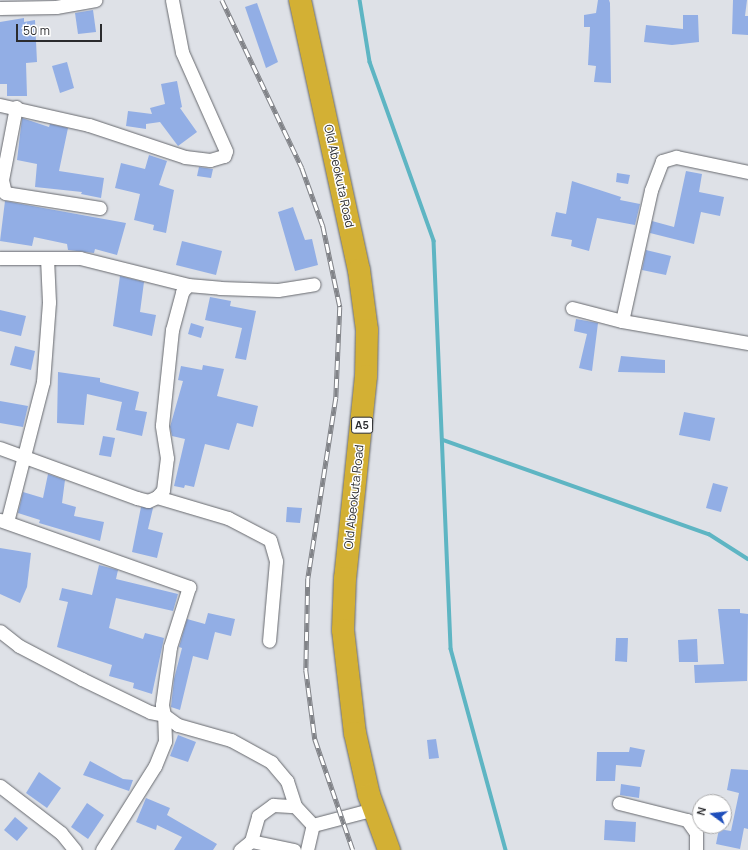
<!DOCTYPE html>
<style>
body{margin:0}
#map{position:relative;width:748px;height:850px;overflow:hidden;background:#dee1e7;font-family:Manrope,sans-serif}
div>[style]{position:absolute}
.stream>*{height:3.5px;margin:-1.75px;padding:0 1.75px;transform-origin:1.75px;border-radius:1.75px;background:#5eb5c3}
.building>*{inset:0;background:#92aee5}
.roads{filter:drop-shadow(0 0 1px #67696e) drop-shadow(0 0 1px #67696e)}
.street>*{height:13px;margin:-6.5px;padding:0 6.5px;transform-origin:6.5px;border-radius:6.5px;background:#fff}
.highway>*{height:22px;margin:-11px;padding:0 11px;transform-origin:11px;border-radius:11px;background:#d3b034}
.rail>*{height:4.5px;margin-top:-2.25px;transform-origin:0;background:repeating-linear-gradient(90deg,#fff 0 9px,#818388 0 18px);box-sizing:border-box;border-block:1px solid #818388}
span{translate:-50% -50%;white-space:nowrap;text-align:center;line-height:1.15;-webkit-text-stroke:3px #fff;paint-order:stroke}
.shield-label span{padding:1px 3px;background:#fff;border:1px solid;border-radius:3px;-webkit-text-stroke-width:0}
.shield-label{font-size:11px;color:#2a2b2e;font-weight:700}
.street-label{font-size:12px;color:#2a2b2e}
.north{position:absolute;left:692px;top:794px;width:40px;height:40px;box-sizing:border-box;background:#fff;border:1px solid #aaaaab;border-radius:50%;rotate:285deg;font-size:11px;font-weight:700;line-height:16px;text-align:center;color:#2a2b2e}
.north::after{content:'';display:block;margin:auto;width:14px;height:18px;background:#1e4ebb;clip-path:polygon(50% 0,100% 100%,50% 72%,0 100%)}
.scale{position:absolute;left:16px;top:24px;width:86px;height:18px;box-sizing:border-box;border:2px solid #2a2b2e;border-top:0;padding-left:5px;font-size:12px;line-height:14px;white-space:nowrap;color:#2a2b2e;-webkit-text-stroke:3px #fff;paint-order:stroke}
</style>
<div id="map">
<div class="stream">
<div style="left:360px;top:0;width:63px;rotate:80.8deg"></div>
<div style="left:370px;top:62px;width:190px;rotate:70.3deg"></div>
<div style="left:434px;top:241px;width:408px;rotate:87.6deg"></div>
<div style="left:451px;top:649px;width:208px;rotate:74.7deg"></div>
<div style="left:443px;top:440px;width:282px;rotate:19.5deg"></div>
<div style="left:709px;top:534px;width:46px;rotate:32.7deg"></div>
</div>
<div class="building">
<div style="clip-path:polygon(598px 0,609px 0,610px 3px,611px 83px,594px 82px,596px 66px,588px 65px,590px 27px,584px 27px,584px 15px,596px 13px)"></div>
<div style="clip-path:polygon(733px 0,747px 0,745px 16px,748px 16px,748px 35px,732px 34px)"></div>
<div style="clip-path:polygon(257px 3px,278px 62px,266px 68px,245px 7px)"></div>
<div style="clip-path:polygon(93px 10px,96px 32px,78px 34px,75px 13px)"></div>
<div style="clip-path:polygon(683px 15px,698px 15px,699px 42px,672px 45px,644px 42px,646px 25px,683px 29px)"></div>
<div style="clip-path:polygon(24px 18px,24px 22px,35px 20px,37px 62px,26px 63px,27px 96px,7px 96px,7px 84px,0 84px,0 22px)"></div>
<div style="clip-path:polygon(67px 62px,74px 88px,60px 93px,52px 66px)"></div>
<div style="clip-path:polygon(177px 81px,182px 107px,180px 108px,197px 132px,178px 146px,160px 122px,146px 124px,146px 129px,126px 126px,128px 111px,152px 114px,150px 108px,165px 104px,161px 84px)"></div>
<div style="clip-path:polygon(22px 118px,49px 127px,50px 124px,68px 128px,59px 171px,104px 178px,101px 198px,81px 194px,82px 192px,35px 187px,37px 164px,17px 160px)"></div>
<div style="clip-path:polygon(149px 155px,167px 161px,159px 185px,174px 190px,166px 233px,153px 230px,154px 225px,134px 220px,140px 194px,115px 188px,121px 163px,145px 169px)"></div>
<div style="clip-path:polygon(199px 167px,213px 169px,211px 178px,197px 176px)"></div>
<div style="clip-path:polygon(686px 171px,702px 174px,699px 192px,724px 197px,720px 216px,701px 212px,694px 244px,650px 233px,652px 221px,674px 227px)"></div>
<div style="clip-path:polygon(617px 173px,630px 175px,628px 184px,616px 182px)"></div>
<div style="clip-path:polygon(572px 181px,621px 197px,620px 200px,640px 204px,635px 225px,597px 218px,589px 251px,571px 246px,572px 240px,551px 236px,556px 212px,566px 214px)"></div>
<div style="clip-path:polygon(5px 201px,126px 223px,117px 255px,95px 249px,94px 253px,68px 250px,67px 244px,34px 237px,32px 246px,0 241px)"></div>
<div style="clip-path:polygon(293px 207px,305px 240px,312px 239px,318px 265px,295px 271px,278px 212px)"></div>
<div style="clip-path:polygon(182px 241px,222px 251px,216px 275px,176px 265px)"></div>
<div style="clip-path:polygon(646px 250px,671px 256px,666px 275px,642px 270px)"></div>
<div style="clip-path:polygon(120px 276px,144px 282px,140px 312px,156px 315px,152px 336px,113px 326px)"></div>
<div style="clip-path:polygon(210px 297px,231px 301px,230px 306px,256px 311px,246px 360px,235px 358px,242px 328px,205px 320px)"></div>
<div style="clip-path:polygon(0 310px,26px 316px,21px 336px,0 331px)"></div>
<div style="clip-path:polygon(576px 319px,598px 323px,592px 371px,579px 368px,587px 334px,574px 331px)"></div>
<div style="clip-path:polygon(191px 323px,204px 327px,201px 338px,188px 334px)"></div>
<div style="clip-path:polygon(15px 346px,35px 351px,31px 370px,10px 365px)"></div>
<div style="clip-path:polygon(621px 356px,665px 360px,665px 373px,618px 372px)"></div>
<div style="clip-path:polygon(203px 365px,224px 369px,217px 396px,258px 406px,253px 427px,237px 423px,229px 450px,205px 444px,194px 487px,185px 485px,184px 488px,174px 486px,185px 439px,172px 436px,170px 427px,183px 381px,178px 380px,181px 366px,202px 370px)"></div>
<div style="clip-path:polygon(58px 372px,100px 378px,100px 382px,139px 392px,135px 410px,147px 412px,142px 436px,116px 430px,122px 402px,87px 394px,84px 425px,57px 423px)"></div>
<div style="clip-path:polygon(0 401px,28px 406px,23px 427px,0 423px)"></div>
<div style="clip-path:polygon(684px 412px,715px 418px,710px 441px,679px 435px)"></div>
<div style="clip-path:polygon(103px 436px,115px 438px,111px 457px,99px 455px)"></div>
<div style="clip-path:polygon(48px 474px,65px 480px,62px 503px,76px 507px,74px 516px,104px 522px,100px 541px,39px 523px,40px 520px,18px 513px,23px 492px,43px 498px)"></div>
<div style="clip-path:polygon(713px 483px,728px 487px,721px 512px,706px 508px)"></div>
<div style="clip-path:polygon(141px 507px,153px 508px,148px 529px,163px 533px,157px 558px,132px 552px)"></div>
<div style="clip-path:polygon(287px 507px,302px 508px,300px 523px,286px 522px)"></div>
<div style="clip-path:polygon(0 548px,31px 553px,27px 587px,20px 603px,0 594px)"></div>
<div style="clip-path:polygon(99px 565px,118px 570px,116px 579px,178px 594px,173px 611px,116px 598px,109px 628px,143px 639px,145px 633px,164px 638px,152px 694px,133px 688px,134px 683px,109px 676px,112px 665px,57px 647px,68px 602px,59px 600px,62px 588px,92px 595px)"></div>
<div style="clip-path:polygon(718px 609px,740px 609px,740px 613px,748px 614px,747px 681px,695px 683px,694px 665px,724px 664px)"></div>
<div style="clip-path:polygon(208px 613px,235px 619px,231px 636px,215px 632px,208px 660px,193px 656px,180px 710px,171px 707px,174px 679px,182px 648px,179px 647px,187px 619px,205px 624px)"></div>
<div style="clip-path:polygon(616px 638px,628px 638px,627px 662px,615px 661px)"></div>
<div style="clip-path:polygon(697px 639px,698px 662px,679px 662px,678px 640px)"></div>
<div style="clip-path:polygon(178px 735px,196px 742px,188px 762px,170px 756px)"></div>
<div style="clip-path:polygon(436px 739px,439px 758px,429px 759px,427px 740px)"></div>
<div style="clip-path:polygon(630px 747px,645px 750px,641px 767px,616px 765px,615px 781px,596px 781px,597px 752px,629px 752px)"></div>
<div style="clip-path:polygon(90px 761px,123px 779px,133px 780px,129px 791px,83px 775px)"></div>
<div style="clip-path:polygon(731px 769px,748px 770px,748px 829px,744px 828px,740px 849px,716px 844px,719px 829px,731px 831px,739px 793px,727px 790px)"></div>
<div style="clip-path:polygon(39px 772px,61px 788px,47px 808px,26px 793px)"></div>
<div style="clip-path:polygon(621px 784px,640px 787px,639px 798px,620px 795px)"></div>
<div style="clip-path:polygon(146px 798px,170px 808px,167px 815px,217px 844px,213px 850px,174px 850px,182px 837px,157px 825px,156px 830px,136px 822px)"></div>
<div style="clip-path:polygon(87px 803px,104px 815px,88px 839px,71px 827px)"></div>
<div style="clip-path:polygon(15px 817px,28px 828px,17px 841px,4px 830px)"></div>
<div style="clip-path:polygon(605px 820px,636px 822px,635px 842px,604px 840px)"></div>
</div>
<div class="roads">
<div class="street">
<div style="left:0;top:8px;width:56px;rotate:-1deg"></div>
<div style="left:56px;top:7px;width:40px;rotate:-10deg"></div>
<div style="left:0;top:105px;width:91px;rotate:12.7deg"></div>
<div style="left:89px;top:125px;width:101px;rotate:18.4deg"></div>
<div style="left:185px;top:157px;width:25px;rotate:7deg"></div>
<div style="left:210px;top:160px;width:15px;rotate:-16deg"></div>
<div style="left:224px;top:156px;width:5px;rotate:-68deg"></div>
<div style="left:226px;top:151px;width:108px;rotate:-114deg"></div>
<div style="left:182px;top:52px;width:53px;rotate:-100.9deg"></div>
<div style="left:16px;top:107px;width:74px;rotate:100.9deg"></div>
<div style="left:2px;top:180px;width:13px;rotate:77deg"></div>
<div style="left:5px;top:193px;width:96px;rotate:9deg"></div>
<div style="left:0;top:258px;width:80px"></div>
<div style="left:80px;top:258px;width:111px;rotate:14deg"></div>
<div style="left:188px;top:285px;width:32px;rotate:5deg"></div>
<div style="left:220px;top:288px;width:58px;rotate:2deg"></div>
<div style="left:278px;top:290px;width:36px;rotate:-9deg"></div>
<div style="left:572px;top:308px;width:52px;rotate:14.6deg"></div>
<div style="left:622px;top:321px;width:128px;rotate:9.9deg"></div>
<div style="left:622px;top:321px;width:134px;rotate:-77.5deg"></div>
<div style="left:651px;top:190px;width:31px;rotate:-69deg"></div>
<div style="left:662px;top:161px;width:15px;rotate:-16deg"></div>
<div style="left:676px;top:157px;width:74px;rotate:11.8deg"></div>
<div style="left:0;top:448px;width:146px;rotate:20.1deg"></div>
<div style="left:137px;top:498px;width:11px;rotate:15deg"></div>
<div style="left:148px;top:501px;width:10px;rotate:-24deg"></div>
<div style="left:157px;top:497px;width:9px;rotate:-49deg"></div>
<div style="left:163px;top:490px;width:32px;rotate:-83deg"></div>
<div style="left:167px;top:458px;width:33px;rotate:-99deg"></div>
<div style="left:162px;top:425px;width:96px;rotate:-84deg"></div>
<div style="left:172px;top:330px;width:39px;rotate:-75deg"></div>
<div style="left:182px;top:292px;width:9px;rotate:-49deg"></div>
<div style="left:157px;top:497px;width:74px;rotate:16.5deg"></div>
<div style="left:228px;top:518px;width:47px;rotate:27.6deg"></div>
<div style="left:270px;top:540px;width:22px;rotate:74deg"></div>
<div style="left:276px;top:561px;width:80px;rotate:95deg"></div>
<div style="left:0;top:520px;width:201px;rotate:19.5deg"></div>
<div style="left:189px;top:587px;width:63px;rotate:107.6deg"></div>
<div style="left:170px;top:647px;width:59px;rotate:97.9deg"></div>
<div style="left:162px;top:705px;width:10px;rotate:79deg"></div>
<div style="left:164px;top:715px;width:14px;rotate:-168deg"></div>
<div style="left:150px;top:712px;width:76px;rotate:-154.1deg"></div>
<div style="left:82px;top:679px;width:71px;rotate:-152.4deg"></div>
<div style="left:19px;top:646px;width:24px;rotate:-142deg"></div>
<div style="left:7px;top:522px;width:145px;rotate:-75.6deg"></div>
<div style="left:43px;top:382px;width:80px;rotate:-85.7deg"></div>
<div style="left:49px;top:302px;width:44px;rotate:-92.6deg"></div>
<div style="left:164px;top:715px;width:17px;rotate:36deg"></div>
<div style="left:178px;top:725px;width:55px;rotate:15.8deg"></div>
<div style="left:231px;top:740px;width:46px;rotate:28.8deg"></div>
<div style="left:271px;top:762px;width:25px;rotate:50deg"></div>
<div style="left:287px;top:781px;width:26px;rotate:72deg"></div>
<div style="left:0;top:786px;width:77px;rotate:37.6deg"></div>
<div style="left:61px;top:833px;width:22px;rotate:51deg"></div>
<div style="left:619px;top:803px;width:70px;rotate:14deg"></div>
<div style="left:687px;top:820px;width:16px;rotate:55deg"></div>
<div style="left:696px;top:833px;width:17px;rotate:90deg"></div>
<div style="left:251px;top:841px;width:26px;rotate:-74deg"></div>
<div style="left:258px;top:816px;width:19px;rotate:-36deg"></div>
<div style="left:273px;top:805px;width:22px;rotate:3deg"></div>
<div style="left:295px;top:806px;width:26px;rotate:47deg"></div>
<div style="left:102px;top:850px;width:99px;rotate:-57.8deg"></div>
<div style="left:155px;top:766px;width:27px;rotate:-68deg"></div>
<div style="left:165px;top:741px;width:26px;rotate:-92deg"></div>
<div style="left:240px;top:850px;width:14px;rotate:-39deg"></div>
<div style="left:251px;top:841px;width:44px;rotate:11.8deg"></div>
<div style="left:307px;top:850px;width:26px;rotate:-77deg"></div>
<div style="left:313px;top:825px;width:63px;rotate:-14.7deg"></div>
</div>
<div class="highway">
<div style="left:300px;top:0;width:276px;rotate:77.7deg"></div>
<div style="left:359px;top:270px;width:61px;rotate:82.4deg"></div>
<div style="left:367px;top:330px;width:46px;rotate:91.2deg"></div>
<div style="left:366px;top:376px;width:203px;rotate:95.9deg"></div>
<div style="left:345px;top:578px;width:52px;rotate:92.2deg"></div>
<div style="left:343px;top:630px;width:104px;rotate:83.4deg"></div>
<div style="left:355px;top:733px;width:64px;rotate:77.3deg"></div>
<div style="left:369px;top:795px;width:59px;rotate:70deg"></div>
</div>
</div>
<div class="rail">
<div style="left:222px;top:0;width:186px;rotate:64.5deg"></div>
<div style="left:302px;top:168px;width:62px;rotate:70.1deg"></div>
<div style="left:323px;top:226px;width:83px;rotate:78.1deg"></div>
<div style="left:340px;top:307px;width:91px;rotate:92.5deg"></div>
<div style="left:336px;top:398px;width:182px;rotate:98.8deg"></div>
<div style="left:308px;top:578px;width:92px;rotate:91.2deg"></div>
<div style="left:306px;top:670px;width:70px;rotate:82.6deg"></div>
<div style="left:315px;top:739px;width:117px;rotate:71.1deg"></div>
</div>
<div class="shield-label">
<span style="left:362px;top:425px">A5</span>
</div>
<div class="street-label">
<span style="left:339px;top:176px;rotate:78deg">Old Abeokuta Road</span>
<span style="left:354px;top:497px;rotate:-84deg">Old Abeokuta Road</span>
</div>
<div class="north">N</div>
<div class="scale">50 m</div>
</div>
